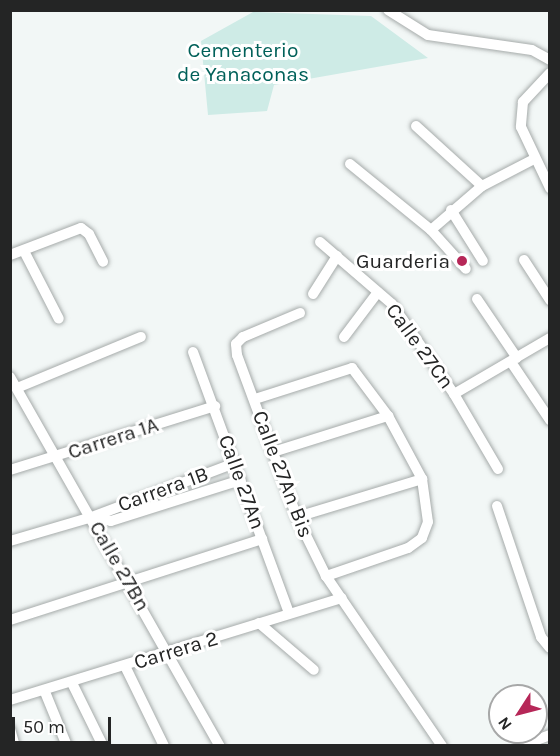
<!DOCTYPE html>
<style>
body{margin:0}
#map{position:relative;width:560px;height:756px;overflow:hidden;background:#f2f7f6;font-family:Karla,sans-serif}
div>[style]{position:absolute}
.green>*{inset:0;background:#ceebe6}
.roads{filter:drop-shadow(0 0 2px #a6abaa) drop-shadow(0 0 2px #a6abaa)}
.minor>*{height:10px;margin:-5px;padding:0 5px;transform-origin:5px;border-radius:5px;background:#fff}
.dots>*{width:16px;height:16px;translate:-50% -50%;box-sizing:border-box;border:3px solid #fff;border-radius:50%}
span{translate:-50% -50%;white-space:nowrap;text-align:center;line-height:1.15;-webkit-text-stroke:6px #fff;paint-order:stroke}
.park-label{font-size:21px;color:#006059}
.poi-label{font-size:21px;color:#242525}
.right{translate:-100% -50%;text-align:right}
.street-label{font-size:21px;color:#242525}
.frame{position:absolute;inset:0;border:12px solid #242525;pointer-events:none}
.north{position:absolute;left:488px;top:684px;width:60px;height:60px;box-sizing:border-box;background:#fff;border:2px solid #a7a8a8;border-radius:50%;rotate:234deg;font-size:16px;font-weight:700;line-height:24px;text-align:center;color:#242525}
.north::after{content:'';display:block;margin:auto;width:21px;height:27px;background:#b62758;clip-path:polygon(50% 0,100% 100%,50% 72%,0 100%)}
.scale{position:absolute;left:12px;top:717px;width:99px;height:27px;box-sizing:border-box;border:3px solid #242525;border-top:0;padding-left:8px;font-size:18px;line-height:21px;white-space:nowrap;color:#242525;-webkit-text-stroke:4px #fff;paint-order:stroke}
</style>
<div id="map">
<div class="green">
<div style="clip-path:polygon(253px 12px,371px 16px,428px 58px,274px 85px,267px 111px,208px 115px,201px 41px)"></div>
</div>
<div class="roads">
<div class="minor">
<div style="left:388px;top:10px;width:47px;rotate:32deg"></div>
<div style="left:428px;top:35px;width:105px;rotate:8.2deg"></div>
<div style="left:532px;top:50px;width:21px;rotate:29deg"></div>
<div style="left:550px;top:73px;width:40px;rotate:133deg"></div>
<div style="left:523px;top:102px;width:25px;rotate:95deg"></div>
<div style="left:521px;top:127px;width:68px;rotate:64.6deg"></div>
<div style="left:416px;top:126px;width:89px;rotate:42.3deg"></div>
<div style="left:350px;top:164px;width:104px;rotate:39.2deg"></div>
<div style="left:431px;top:230px;width:52px;rotate:48.1deg"></div>
<div style="left:451px;top:210px;width:60px;rotate:57.9deg"></div>
<div style="left:431px;top:230px;width:67px;rotate:-40.8deg"></div>
<div style="left:482px;top:186px;width:59px;rotate:-27.4deg"></div>
<div style="left:320px;top:242px;width:95px;rotate:40.7deg"></div>
<div style="left:392px;top:304px;width:109px;rotate:55.4deg"></div>
<div style="left:454px;top:394px;width:87px;rotate:59.6deg"></div>
<div style="left:24px;top:251px;width:76px;rotate:62.8deg"></div>
<div style="left:10px;top:255px;width:76px;rotate:-20.8deg"></div>
<div style="left:81px;top:228px;width:10px;rotate:37deg"></div>
<div style="left:89px;top:234px;width:31px;rotate:63deg"></div>
<div style="left:524px;top:260px;width:48px;rotate:57deg"></div>
<div style="left:313px;top:294px;width:45px;rotate:-57.7deg"></div>
<div style="left:477px;top:299px;width:71px;rotate:55.9deg"></div>
<div style="left:300px;top:313px;width:62px;rotate:157.2deg"></div>
<div style="left:243px;top:337px;width:10px;rotate:135deg"></div>
<div style="left:236px;top:344px;width:11px;rotate:85deg"></div>
<div style="left:237px;top:355px;width:173px;rotate:69.7deg"></div>
<div style="left:297px;top:517px;width:66px;rotate:63.8deg"></div>
<div style="left:326px;top:576px;width:206px;rotate:55.7deg"></div>
<div style="left:344px;top:337px;width:56px;rotate:-52.9deg"></div>
<div style="left:193px;top:352px;width:278px;rotate:69.8deg"></div>
<div style="left:511px;top:362px;width:70px;rotate:56.1deg"></div>
<div style="left:10px;top:377px;width:425px;rotate:60.4deg"></div>
<div style="left:17px;top:388px;width:134px;rotate:-22.4deg"></div>
<div style="left:454px;top:394px;width:111px;rotate:-30.3deg"></div>
<div style="left:255px;top:399px;width:102px;rotate:-17.7deg"></div>
<div style="left:352px;top:368px;width:60px;rotate:53.1deg"></div>
<div style="left:388px;top:416px;width:72px;rotate:61.6deg"></div>
<div style="left:422px;top:479px;width:43px;rotate:82.1deg"></div>
<div style="left:428px;top:522px;width:17px;rotate:111deg"></div>
<div style="left:422px;top:538px;width:17px;rotate:144deg"></div>
<div style="left:408px;top:548px;width:87px;rotate:161.1deg"></div>
<div style="left:273px;top:452px;width:121px;rotate:-17.4deg"></div>
<div style="left:10px;top:470px;width:215px;rotate:-17.3deg"></div>
<div style="left:497px;top:506px;width:138px;rotate:71.4deg"></div>
<div style="left:541px;top:637px;width:14px;rotate:51deg"></div>
<div style="left:92px;top:517px;width:19px;rotate:12deg"></div>
<div style="left:111px;top:521px;width:136px;rotate:-17.5deg"></div>
<div style="left:297px;top:517px;width:131px;rotate:-16.9deg"></div>
<div style="left:10px;top:541px;width:85px;rotate:-16.3deg"></div>
<div style="left:92px;top:517px;width:153px;rotate:-20.7deg"></div>
<div style="left:10px;top:620px;width:265px;rotate:-17.8deg"></div>
<div style="left:259px;top:623px;width:72px;rotate:40.5deg"></div>
<div style="left:125px;top:666px;width:89px;rotate:64deg"></div>
<div style="left:72px;top:683px;width:70px;rotate:63.8deg"></div>
<div style="left:45px;top:692px;width:58px;rotate:67.8deg"></div>
<div style="left:10px;top:700px;width:347px;rotate:-17.1deg"></div>
<div style="left:10px;top:729px;width:18px;rotate:74deg"></div>
<div style="left:520px;top:746px;width:32px;rotate:-20deg"></div>
</div>
</div>
<div class="dots">
<div style="left:462px;top:261px;background:#b62758"></div>
</div>
<div class="park-label">
<span style="left:243px;top:62px">Cementerio<br>de Yanaconas</span>
</div>
<div class="poi-label">
<span class="right" style="left:450px;top:261px">Guarderia</span>
</div>
<div class="street-label">
<span style="left:420px;top:346px;rotate:54deg">Calle 27Cn</span>
<span style="left:113px;top:438px;rotate:-18deg">Carrera 1A</span>
<span style="left:283px;top:474px;rotate:69deg">Calle 27An Bis</span>
<span style="left:242px;top:482px;rotate:70deg">Calle 27An</span>
<span style="left:163px;top:489px;rotate:-20deg">Carrera 1B</span>
<span style="left:120px;top:566px;rotate:60deg">Calle 27Bn</span>
<span style="left:176px;top:650px;rotate:-17deg">Carrera 2</span>
</div>
<div class="frame"></div>
<div class="north">N</div>
<div class="scale">50 m</div>
</div>
